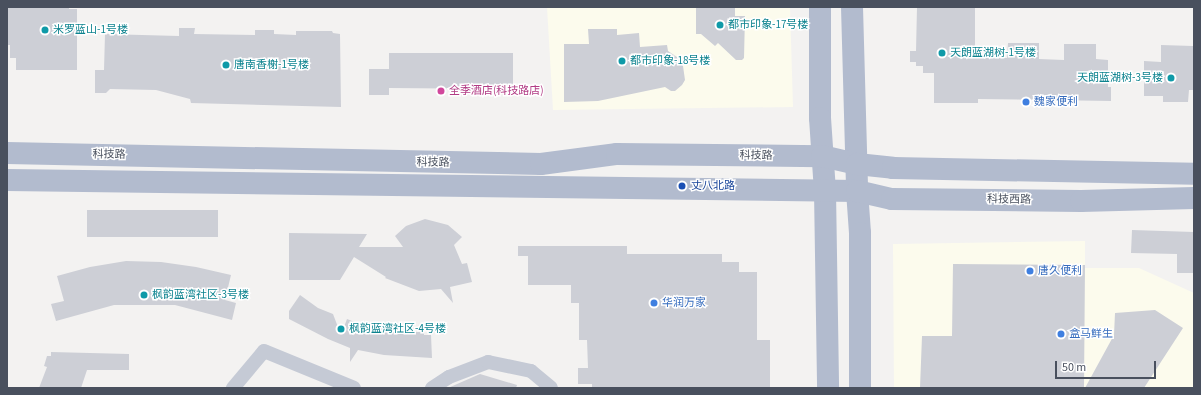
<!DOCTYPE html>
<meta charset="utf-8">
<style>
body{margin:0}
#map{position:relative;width:1201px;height:395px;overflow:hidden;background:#f3f2f1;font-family:"Source Sans 3","Noto Sans SC",sans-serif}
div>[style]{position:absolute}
.commercial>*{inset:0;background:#fcfbed}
.building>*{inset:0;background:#cdcfd6}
.minor>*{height:14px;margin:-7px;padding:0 7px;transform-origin:7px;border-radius:7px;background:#c5cad5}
.primary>*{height:22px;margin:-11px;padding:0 11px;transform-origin:11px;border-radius:11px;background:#b2bbce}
.dots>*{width:11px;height:11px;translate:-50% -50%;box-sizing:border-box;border:2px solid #fff;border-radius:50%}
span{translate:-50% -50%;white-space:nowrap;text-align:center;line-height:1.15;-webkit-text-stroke:3px #fff;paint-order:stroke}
.culture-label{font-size:11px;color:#0d838f}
.left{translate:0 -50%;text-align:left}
.right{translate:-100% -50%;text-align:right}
.hotel-label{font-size:11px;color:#b23c85}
.shop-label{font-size:11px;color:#366cbe}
.street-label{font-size:11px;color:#49505e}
.transit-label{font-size:11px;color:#164399}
.frame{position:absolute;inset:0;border:8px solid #49505e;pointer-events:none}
.scale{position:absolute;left:1055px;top:361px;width:101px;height:18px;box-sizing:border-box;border:2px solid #49505e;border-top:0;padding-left:5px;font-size:12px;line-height:14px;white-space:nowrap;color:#49505e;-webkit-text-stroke:3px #fff;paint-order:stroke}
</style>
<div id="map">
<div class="commercial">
<div style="clip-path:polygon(547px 7px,790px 7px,793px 107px,553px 110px)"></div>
<div style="clip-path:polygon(1085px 241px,1085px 268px,1139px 268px,1194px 293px,1194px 388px,894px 388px,893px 244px)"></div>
</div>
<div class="building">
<div style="clip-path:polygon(7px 7px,69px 7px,69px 9px,77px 9px,77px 70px,16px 70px,16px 58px,10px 58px,10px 45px,7px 45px)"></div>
<div style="clip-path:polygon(696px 7px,735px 7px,735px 16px,745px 16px,744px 58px,742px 60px,736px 60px,718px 43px,715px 46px,701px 34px,696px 34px)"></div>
<div style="clip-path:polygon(917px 7px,975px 7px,975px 58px,1007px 58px,1008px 43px,1039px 43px,1039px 59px,1064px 60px,1064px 44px,1096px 44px,1096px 59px,1108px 60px,1108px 87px,1111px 87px,1111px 101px,978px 99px,978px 103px,934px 103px,934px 73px,923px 73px,923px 66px,916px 66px,916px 62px,910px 62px,910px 51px,916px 51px)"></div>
<div style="clip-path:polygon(179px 28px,195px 28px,194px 34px,255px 35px,255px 30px,274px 30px,274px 34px,296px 35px,296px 31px,332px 31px,333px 33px,340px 34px,341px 107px,191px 103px,190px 99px,156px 90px,110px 89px,106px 93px,95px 93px,95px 70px,104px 70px,105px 34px,179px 36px)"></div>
<div style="clip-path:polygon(588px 29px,617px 29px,617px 35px,639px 33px,640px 47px,667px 45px,668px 51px,677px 57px,683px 66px,685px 80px,682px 85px,675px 91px,671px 91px,665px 87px,598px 101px,564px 102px,564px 44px,589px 44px)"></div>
<div style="clip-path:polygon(1161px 45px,1193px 46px,1194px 90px,1189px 90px,1188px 102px,1163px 102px,1163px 96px,1144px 96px,1144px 61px,1161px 62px)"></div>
<div style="clip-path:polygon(389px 53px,513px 53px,513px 84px,504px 84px,504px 89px,389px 88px,389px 95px,369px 95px,369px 69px,389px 69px)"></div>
<div style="clip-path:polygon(87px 210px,218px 210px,218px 237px,87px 237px)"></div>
<div style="clip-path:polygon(425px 219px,448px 225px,462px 237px,454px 245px,462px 264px,467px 263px,472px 282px,450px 287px,453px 303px,441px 289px,419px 291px,385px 278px,386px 277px,354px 257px,340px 280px,289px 280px,289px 233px,367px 234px,359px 247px,403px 247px,395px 236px,406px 226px)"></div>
<div style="clip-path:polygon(1132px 230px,1194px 232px,1194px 273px,1177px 273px,1177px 254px,1131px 253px)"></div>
<div style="clip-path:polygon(518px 246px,627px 246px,627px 254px,722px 254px,722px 262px,739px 262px,739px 272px,757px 272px,757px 340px,770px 340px,770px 388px,592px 388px,592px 384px,578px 384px,578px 368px,588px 368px,587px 340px,579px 340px,579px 303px,571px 303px,571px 285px,528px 285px,528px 256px,518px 256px)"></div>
<div style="clip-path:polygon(126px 261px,161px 262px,196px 267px,231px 275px,225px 300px,236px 303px,232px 320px,175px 305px,114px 305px,56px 321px,51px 304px,64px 301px,57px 276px,90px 267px)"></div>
<div style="clip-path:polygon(953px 264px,1085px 265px,1084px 388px,920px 388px,922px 336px,952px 336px)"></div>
<div style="clip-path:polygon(300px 295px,318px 308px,333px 314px,341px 335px,347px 319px,362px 325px,409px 332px,424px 332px,424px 335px,431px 335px,432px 358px,384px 355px,358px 350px,350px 362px,350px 348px,328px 339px,289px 319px,289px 311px)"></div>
<div style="clip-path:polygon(1155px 310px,1183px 328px,1144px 388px,1085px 388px,1114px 335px,1115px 313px)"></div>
<div style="clip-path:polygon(51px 352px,129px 354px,129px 370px,87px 370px,81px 388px,39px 388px,47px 367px,44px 366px,47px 356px,51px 356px)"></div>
<div style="clip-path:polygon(480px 374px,517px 385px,516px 388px,448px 388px)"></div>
</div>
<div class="minor">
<div style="left:233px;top:388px;width:48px;rotate:-50deg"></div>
<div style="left:264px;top:351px;width:97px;rotate:22.3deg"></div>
<div style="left:432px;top:388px;width:20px;rotate:-33deg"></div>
<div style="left:449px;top:377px;width:42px;rotate:-21deg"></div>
<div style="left:488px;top:362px;width:44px;rotate:11.8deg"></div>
<div style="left:531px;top:371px;width:26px;rotate:40deg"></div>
</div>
<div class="primary">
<div style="left:820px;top:7px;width:111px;rotate:90deg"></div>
<div style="left:820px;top:118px;width:73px;rotate:86.1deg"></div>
<div style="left:825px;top:191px;width:197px;rotate:89.1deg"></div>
<div style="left:852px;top:7px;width:184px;rotate:88.4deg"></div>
<div style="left:857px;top:191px;width:42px;rotate:85.9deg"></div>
<div style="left:860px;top:233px;width:155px;rotate:90deg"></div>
<div style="left:7px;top:153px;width:534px;rotate:1.18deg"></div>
<div style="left:541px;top:164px;width:77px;rotate:-7.5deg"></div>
<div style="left:617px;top:154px;width:205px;rotate:0.6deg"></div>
<div style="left:822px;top:156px;width:36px;rotate:13deg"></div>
<div style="left:857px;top:164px;width:36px;rotate:6deg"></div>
<div style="left:893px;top:168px;width:301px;rotate:1.1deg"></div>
<div style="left:7px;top:180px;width:850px;rotate:0.74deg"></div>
<div style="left:857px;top:191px;width:36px;rotate:13deg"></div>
<div style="left:892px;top:199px;width:189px;rotate:0.6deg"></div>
<div style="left:1081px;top:201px;width:113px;rotate:-1.5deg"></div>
</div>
<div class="dots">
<div style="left:720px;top:25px;background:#0f9aa8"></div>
<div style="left:45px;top:30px;background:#0f9aa8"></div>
<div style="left:942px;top:53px;background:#0f9aa8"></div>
<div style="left:622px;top:61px;background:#0f9aa8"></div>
<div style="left:226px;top:65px;background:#0f9aa8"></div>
<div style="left:1171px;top:78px;background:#0f9aa8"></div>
<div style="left:441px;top:91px;background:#d1479c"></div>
<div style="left:1026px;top:102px;background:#3f7fe0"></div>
<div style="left:682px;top:186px;background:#1a4fb4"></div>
<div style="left:1030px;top:271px;background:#3f7fe0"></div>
<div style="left:144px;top:295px;background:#0f9aa8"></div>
<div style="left:654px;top:303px;background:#3f7fe0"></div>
<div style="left:341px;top:329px;background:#0f9aa8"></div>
<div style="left:1061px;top:334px;background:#3f7fe0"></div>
</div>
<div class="culture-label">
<span class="left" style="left:728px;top:25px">都市印象-17号楼</span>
<span class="left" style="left:53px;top:30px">米罗蓝山-1号楼</span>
<span class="left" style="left:950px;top:53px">天朗蓝湖树-1号楼</span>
<span class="left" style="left:630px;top:61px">都市印象-18号楼</span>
<span class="left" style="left:234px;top:65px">唐南香榭-1号楼</span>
<span class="right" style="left:1163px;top:78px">天朗蓝湖树-3号楼</span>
<span class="left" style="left:152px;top:295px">枫韵蓝湾社区-3号楼</span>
<span class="left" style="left:349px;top:329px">枫韵蓝湾社区-4号楼</span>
</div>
<div class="hotel-label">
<span class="left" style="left:449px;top:91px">全季酒店(科技路店)</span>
</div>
<div class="shop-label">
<span class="left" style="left:1034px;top:102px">魏家便利</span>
<span class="left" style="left:1038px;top:271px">唐久便利</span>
<span class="left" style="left:662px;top:303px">华润万家</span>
<span class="left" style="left:1069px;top:334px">盒马鲜生</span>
</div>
<div class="street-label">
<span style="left:109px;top:155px;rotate:1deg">科技路</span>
<span style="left:756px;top:156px;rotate:1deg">科技路</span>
<span style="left:433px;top:163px;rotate:1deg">科技路</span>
<span style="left:1009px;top:200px;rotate:1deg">科技西路</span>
</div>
<div class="transit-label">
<span class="left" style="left:691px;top:186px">丈八北路</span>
</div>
<div class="frame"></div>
<div class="scale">50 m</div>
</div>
